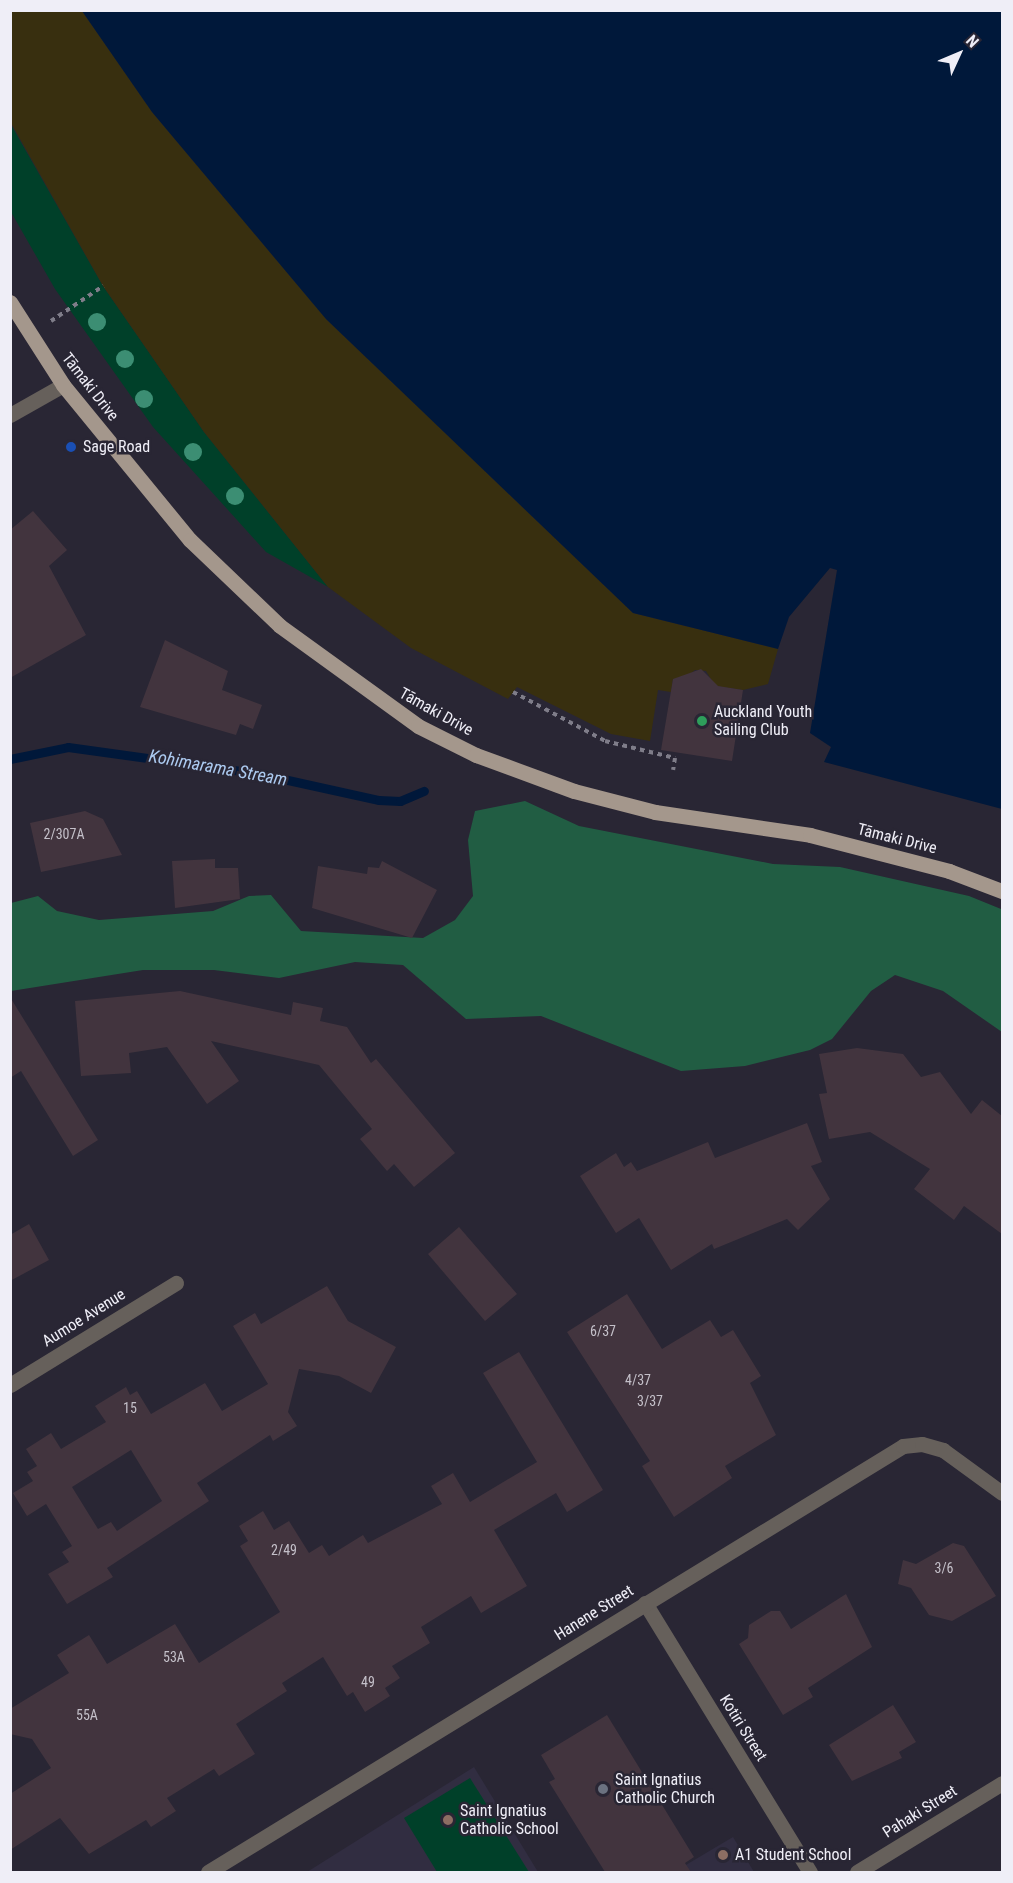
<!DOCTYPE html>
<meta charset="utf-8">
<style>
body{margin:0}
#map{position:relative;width:1013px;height:1883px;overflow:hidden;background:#292634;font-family:"Roboto Condensed",sans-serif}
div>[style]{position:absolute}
.built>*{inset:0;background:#312d41}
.green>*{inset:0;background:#004029}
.forest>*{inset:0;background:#215d43}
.sand>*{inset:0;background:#382f0f}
.water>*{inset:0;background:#00183a}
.stream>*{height:9px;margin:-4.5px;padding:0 4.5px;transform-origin:4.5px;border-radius:4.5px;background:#00183a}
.building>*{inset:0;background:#42343e}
.path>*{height:4px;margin-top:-2px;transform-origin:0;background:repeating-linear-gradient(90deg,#7f7d89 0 4.5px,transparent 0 9px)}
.minor>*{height:15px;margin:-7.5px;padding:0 7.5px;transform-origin:7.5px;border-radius:7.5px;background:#66605b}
.tertiary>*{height:15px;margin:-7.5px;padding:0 7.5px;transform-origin:7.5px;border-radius:7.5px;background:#66605b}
.primary>*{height:15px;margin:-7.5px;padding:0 7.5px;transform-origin:7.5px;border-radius:7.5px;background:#a4978c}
.trees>*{width:18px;height:18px;margin:-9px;border-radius:50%;background:#3c8e73}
.dots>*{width:16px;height:16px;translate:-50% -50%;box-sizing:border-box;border:3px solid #292634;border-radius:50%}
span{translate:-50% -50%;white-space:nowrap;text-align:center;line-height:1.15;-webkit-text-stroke:5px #292634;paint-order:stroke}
.number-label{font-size:14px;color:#c4c0c9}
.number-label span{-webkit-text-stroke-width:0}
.street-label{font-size:16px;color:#efeef7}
.poi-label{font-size:16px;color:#efeef7}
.left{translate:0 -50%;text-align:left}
.water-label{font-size:18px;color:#accaf0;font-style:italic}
.frame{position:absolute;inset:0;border:12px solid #efeef7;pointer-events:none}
.north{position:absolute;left:929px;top:24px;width:60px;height:60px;-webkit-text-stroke:4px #292634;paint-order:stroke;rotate:46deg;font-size:16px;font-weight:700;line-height:24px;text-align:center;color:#efeef7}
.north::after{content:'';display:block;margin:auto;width:21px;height:27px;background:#efeef7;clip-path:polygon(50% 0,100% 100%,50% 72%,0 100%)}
</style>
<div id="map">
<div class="built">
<div style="clip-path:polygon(474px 1767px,538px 1872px,307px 1872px)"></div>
<div style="clip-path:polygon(733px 1837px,754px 1872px,674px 1872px)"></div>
</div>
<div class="green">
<div style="clip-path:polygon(10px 123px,103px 286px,204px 432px,328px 587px,266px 552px,153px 427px,55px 289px,11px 212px)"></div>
<div style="clip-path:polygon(470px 1778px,529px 1872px,437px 1872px,404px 1818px)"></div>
</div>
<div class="forest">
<div style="clip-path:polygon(525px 801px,579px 826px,773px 864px,840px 867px,969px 896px,1001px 909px,1002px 1032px,943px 991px,895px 975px,871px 991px,832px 1039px,810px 1050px,745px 1066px,681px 1071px,541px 1016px,466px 1019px,403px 965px,355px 962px,279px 978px,214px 970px,143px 970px,11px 991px,11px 903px,38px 896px,57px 911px,99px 920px,213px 911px,249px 896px,271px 895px,301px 931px,423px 938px,455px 920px,473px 896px,468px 840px,475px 811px)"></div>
</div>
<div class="sand">
<div style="clip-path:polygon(10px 11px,82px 11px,152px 112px,326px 319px,633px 613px,778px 649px,768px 684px,743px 690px,715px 686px,706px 671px,695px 670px,683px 680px,673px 679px,671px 692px,658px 690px,650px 741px,611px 734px,517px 687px,508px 699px,411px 648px,328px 587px,204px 432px,103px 286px,11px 123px)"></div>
</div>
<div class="water">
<div style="clip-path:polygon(82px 11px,1002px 11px,1002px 809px,824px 762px,831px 747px,810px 733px,837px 570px,830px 568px,789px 617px,778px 649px,633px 613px,326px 319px,152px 112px)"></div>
</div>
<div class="stream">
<div style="left:10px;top:759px;width:59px;rotate:-11.7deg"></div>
<div style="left:68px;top:747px;width:190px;rotate:7.9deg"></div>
<div style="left:256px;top:773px;width:126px;rotate:12.4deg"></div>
<div style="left:379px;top:800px;width:21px;rotate:3deg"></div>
<div style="left:400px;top:801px;width:26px;rotate:-23deg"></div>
</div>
<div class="building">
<div style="clip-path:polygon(33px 511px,67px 550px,49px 566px,86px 635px,10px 678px,10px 530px)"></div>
<div style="clip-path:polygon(165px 640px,228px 671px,222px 690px,262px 705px,253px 729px,240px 724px,236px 735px,140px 707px)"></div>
<div style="clip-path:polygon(701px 669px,718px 686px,743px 690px,732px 761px,661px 750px,673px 679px)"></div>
<div style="clip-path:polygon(85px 811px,103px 819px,122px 855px,41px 872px,30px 823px)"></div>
<div style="clip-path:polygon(215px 859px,215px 868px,238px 868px,240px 899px,175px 908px,172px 861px)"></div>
<div style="clip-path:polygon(382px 861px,437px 890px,412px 938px,312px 908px,318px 866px,367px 874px,368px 867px,379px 868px)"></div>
<div style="clip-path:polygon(180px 991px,291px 1015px,293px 1002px,323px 1008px,320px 1021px,347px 1027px,371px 1063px,376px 1059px,455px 1153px,414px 1187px,394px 1164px,387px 1171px,360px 1139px,372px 1129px,319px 1065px,211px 1041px,239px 1081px,207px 1104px,167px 1047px,129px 1053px,131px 1073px,81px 1076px,75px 1001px)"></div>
<div style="clip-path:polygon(10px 997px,98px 1140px,73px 1156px,21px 1071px,10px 1078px)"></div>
<div style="clip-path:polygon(857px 1048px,903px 1054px,921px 1077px,940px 1072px,971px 1114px,982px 1100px,1002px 1116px,1002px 1234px,964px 1206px,954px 1220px,914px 1189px,930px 1169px,870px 1132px,829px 1139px,819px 1094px,827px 1093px,819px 1054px)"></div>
<div style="clip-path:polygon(807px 1123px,822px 1162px,811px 1166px,830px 1199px,798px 1230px,787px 1219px,714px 1249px,712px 1244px,671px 1270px,639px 1218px,616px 1233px,580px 1176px,616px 1153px,624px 1167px,631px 1162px,637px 1171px,708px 1142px,715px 1158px)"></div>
<div style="clip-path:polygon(29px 1224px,49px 1260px,10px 1281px,10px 1235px)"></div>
<div style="clip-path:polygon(459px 1227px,517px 1294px,485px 1321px,428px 1254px)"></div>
<div style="clip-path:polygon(evenodd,327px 1286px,348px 1321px,396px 1347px,371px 1393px,339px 1376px,299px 1369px,288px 1412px,297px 1426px,273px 1441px,270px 1435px,197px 1483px,209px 1501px,107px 1568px,113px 1577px,67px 1604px,48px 1574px,69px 1562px,62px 1552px,72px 1546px,46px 1504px,27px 1516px,13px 1493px,33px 1481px,27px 1472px,37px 1466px,26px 1449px,51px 1433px,61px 1449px,106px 1422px,95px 1406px,126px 1387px,130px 1395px,137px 1391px,151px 1414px,205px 1383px,222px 1411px,268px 1384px,233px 1326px,255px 1313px,261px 1324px,327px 1286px,131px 1450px,162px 1501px,117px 1531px,111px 1522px,98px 1529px,72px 1487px,131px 1450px)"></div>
<div style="clip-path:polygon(627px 1294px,662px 1349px,710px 1320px,721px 1337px,733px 1330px,761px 1376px,750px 1383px,776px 1435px,725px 1466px,732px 1478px,674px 1517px,642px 1466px,650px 1461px,567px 1332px)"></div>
<div style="clip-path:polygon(519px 1352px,603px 1490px,567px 1512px,556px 1493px,494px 1530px,527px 1586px,481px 1613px,471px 1596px,421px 1627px,430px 1643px,392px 1666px,400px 1678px,385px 1688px,390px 1696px,365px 1712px,353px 1692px,347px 1696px,323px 1657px,282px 1683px,287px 1691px,236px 1724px,255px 1754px,219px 1776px,214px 1769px,167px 1798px,176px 1811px,151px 1827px,146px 1820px,89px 1854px,60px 1818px,10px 1850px,10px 1794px,51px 1768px,32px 1739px,10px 1734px,10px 1709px,69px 1673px,57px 1655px,89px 1635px,107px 1664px,175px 1624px,199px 1663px,280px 1612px,240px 1546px,248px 1541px,239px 1526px,263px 1511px,274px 1530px,289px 1521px,309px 1553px,322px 1545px,329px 1556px,363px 1535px,368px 1543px,442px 1504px,431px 1486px,453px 1473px,470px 1502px,537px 1462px,483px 1373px)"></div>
<div style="clip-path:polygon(953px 1543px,964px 1546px,996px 1596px,952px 1621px,929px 1615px,911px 1588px,898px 1584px,903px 1560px,916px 1564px)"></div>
<div style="clip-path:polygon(846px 1594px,872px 1647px,808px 1688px,813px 1697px,783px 1715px,739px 1644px,748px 1638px,749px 1625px,771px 1611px,780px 1611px,791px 1629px)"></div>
<div style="clip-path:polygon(893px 1705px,916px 1742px,899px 1752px,902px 1758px,852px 1781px,829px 1745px)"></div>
<div style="clip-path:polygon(607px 1715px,694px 1857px,685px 1863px,691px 1872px,605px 1872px,549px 1782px,555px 1779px,541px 1755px)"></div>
</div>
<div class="path">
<div style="left:51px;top:321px;width:63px;rotate:-33.9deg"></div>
<div style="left:513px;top:692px;width:104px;rotate:28deg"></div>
<div style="left:605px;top:741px;width:72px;rotate:13.7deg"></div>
<div style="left:675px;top:758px;width:12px;rotate:99deg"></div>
</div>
<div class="minor">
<div style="left:10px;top:1385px;width:195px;rotate:-31.6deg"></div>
<div style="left:645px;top:1603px;width:316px;rotate:58.5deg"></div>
<div style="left:208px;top:1872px;width:815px;rotate:-31.51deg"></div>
<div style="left:903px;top:1446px;width:19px;rotate:-6deg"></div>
<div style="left:922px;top:1444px;width:22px;rotate:16deg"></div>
<div style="left:943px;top:1450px;width:73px;rotate:36.1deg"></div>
<div style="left:857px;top:1872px;width:170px;rotate:-31.5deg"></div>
</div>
<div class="tertiary">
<div style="left:10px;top:415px;width:61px;rotate:-29.5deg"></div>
</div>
<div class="primary">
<div style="left:10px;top:302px;width:98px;rotate:57.4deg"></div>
<div style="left:63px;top:385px;width:200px;rotate:50.7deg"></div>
<div style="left:190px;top:540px;width:124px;rotate:43.7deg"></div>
<div style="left:280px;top:626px;width:170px;rotate:35.9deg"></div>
<div style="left:418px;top:726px;width:65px;rotate:26.6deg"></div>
<div style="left:476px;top:755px;width:104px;rotate:20.2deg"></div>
<div style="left:574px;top:791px;width:84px;rotate:14.5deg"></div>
<div style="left:655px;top:812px;width:157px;rotate:8.4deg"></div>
<div style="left:810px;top:835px;width:144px;rotate:14.5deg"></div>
<div style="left:949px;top:871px;width:57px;rotate:20.7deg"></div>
</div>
<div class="trees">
<div style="left:97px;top:322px"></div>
<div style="left:125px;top:359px"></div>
<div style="left:144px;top:399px"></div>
<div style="left:193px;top:452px"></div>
<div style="left:235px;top:496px"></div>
</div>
<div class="dots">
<div style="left:71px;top:447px;background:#1a4fb4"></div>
<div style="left:702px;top:721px;background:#2e9e5b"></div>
<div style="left:603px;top:1789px;background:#6b7280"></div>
<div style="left:448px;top:1820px;background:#8d6e63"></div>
<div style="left:723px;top:1855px;background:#8d6e63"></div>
</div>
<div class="number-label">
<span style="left:64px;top:834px">2/307A</span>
<span style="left:603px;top:1331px">6/37</span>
<span style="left:638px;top:1380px">4/37</span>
<span style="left:650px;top:1401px">3/37</span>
<span style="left:130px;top:1408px">15</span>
<span style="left:284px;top:1550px">2/49</span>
<span style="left:944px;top:1568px">3/6</span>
<span style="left:174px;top:1657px">53A</span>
<span style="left:368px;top:1682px">49</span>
<span style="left:87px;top:1715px">55A</span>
</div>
<div class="street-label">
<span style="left:90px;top:387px;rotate:52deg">Tāmaki Drive</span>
<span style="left:436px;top:712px;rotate:29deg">Tāmaki Drive</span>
<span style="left:897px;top:839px;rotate:14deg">Tāmaki Drive</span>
<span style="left:84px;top:1318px;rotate:-32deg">Aumoe Avenue</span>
<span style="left:594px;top:1613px;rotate:-32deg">Hanene Street</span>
<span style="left:743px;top:1728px;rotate:58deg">Kotiri Street</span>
<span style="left:920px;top:1812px;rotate:-32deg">Pahaki Street</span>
</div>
<div class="poi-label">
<span class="left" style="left:83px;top:447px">Sage Road</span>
<span class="left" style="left:714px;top:721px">Auckland Youth<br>Sailing Club</span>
<span class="left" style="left:615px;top:1789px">Saint Ignatius<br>Catholic Church</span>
<span class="left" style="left:460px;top:1820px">Saint Ignatius<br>Catholic School</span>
<span class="left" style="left:735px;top:1855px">A1 Student School</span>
</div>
<div class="water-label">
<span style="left:218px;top:768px;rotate:10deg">Kohimarama Stream</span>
</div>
<div class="frame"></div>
<div class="north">N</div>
</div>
